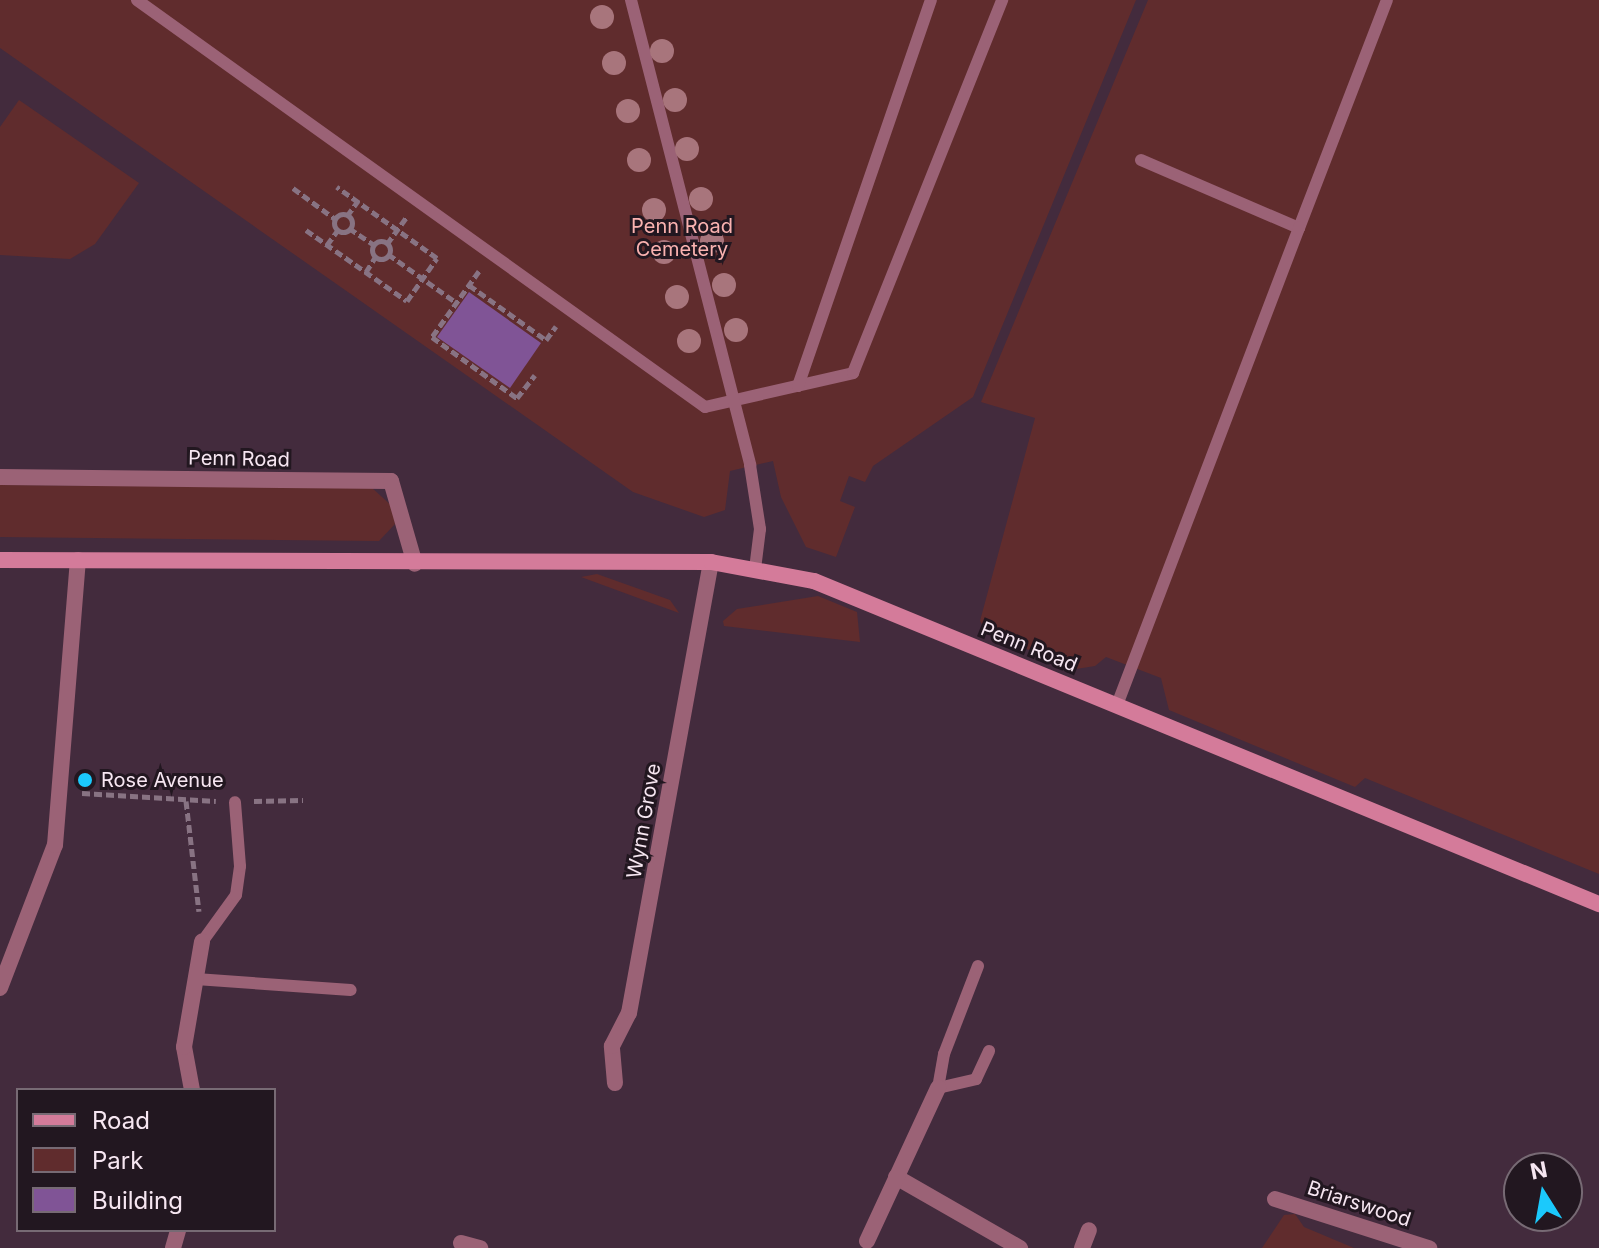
<!DOCTYPE html>
<style>
body{margin:0}
#map{position:relative;width:1599px;height:1248px;overflow:hidden;background:#432b3d;font-family:Inter,sans-serif}
div>[style]{position:absolute}
.green>*{inset:0;background:#602c2d}
.building>*{inset:0;background:#805496}
.path>*{height:5px;margin-top:-2.5px;transform-origin:0;background:repeating-linear-gradient(90deg,#887383 0 8px,transparent 0 12px)}
.path>.ring{margin:-2.5px;padding:0;box-sizing:content-box;background:none;border:5px solid #887383;border-radius:50%}
.service>*{height:12px;margin:-6px;padding:0 6px;transform-origin:6px;border-radius:6px;background:#9b6276}
.minor>*{height:16px;margin:-8px;padding:0 8px;transform-origin:8px;border-radius:8px;background:#9b6276}
.secondary>*{height:16px;margin:-8px;padding:0 8px;transform-origin:8px;border-radius:8px;background:#d47b9a}
.trees>*{width:24px;height:24px;margin:-12px;border-radius:50%;background:#a8757c}
.dots>*{width:22px;height:22px;translate:-50% -50%;box-sizing:border-box;border:4px solid #221720;border-radius:50%}
span{translate:-50% -50%;white-space:nowrap;text-align:center;line-height:1.15;-webkit-text-stroke:6px #221720;paint-order:stroke}
.park-label{font-size:20px;color:#fab2b0}
.street-label{font-size:20px;color:#f6e6f1}
.poi-label{font-size:20px;color:#f6e6f1}
.left{translate:0 -50%;text-align:left}
.legend{position:absolute;left:16px;top:1088px;width:260px;height:144px;box-sizing:border-box;background:#221720;border:2px solid #776a74;margin:0;padding:10px 14px;list-style:none;font-size:24px;color:#f6e6f1}
.legend li{display:flex;align-items:center;gap:16px;height:40px}
.legend b{width:40px;border:2px solid #776a74}
.north{position:absolute;left:1503px;top:1152px;width:80px;height:80px;box-sizing:border-box;background:#221720;border:2px solid #776a74;border-radius:50%;rotate:349deg;font-size:22px;font-weight:700;line-height:32px;text-align:center;color:#f6e6f1}
.north::after{content:'';display:block;margin:auto;width:28px;height:36px;background:#1bc9fc;clip-path:polygon(50% 0,100% 100%,50% 72%,0 100%)}
</style>
<div id="map">
<div class="green">
<div style="clip-path:polygon(0 0,1136px 0,973px 397px,873px 466px,865px 482px,849px 476px,840px 501px,855px 507px,836px 557px,806px 547px,781px 497px,773px 461px,730px 471px,725px 510px,704px 517px,633px 492px,0 48px)"></div>
<div style="clip-path:polygon(1148px 0,1599px 0,1599px 874px,1365px 778px,1355px 787px,1169px 710px,1161px 678px,1106px 657px,1095px 666px,1076px 669px,987px 633px,980px 621px,1035px 418px,981px 402px)"></div>
<div style="clip-path:polygon(19px 100px,139px 183px,95px 244px,70px 259px,0 255px,0 127px)"></div>
<div style="clip-path:polygon(0 485px,371px 487px,393px 507px,395px 524px,379px 541px,0 537px)"></div>
<div style="clip-path:polygon(597px 574px,670px 600px,679px 613px,581px 577px)"></div>
<div style="clip-path:polygon(818px 596px,857px 612px,860px 642px,724px 626px,723px 621px,737px 609px)"></div>
<div style="clip-path:polygon(1295px 1214px,1304px 1227px,1354px 1248px,1262px 1248px,1284px 1215px)"></div>
</div>
<div class="building">
<div style="clip-path:polygon(469px 292px,541px 343px,510px 388px,437px 337px)"></div>
</div>
<div class="path">
<div style="left:293px;top:188px;width:52px;rotate:36.4deg"></div>
<div class="ring" style="left:334px;top:214px;width:13px;height:13px"></div>
<div style="left:347px;top:216px;width:19px;rotate:-54deg"></div>
<div style="left:349px;top:228px;width:30px;rotate:34deg"></div>
<div style="left:306px;top:230px;width:123px;rotate:35.1deg"></div>
<div style="left:407px;top:301px;width:52px;rotate:-55.1deg"></div>
<div style="left:437px;top:258px;width:123px;rotate:-144.6deg"></div>
<div class="ring" style="left:372px;top:241px;width:13px;height:13px"></div>
<div style="left:387px;top:244px;width:34px;rotate:-54deg"></div>
<div style="left:327px;top:245px;width:19px;rotate:-54deg"></div>
<div style="left:388px;top:254px;width:85px;rotate:35.4deg"></div>
<div style="left:479px;top:271px;width:81px;rotate:125.5deg"></div>
<div style="left:432px;top:337px;width:105px;rotate:35.7deg"></div>
<div style="left:517px;top:398px;width:29px;rotate:-52deg"></div>
<div style="left:366px;top:272px;width:19px;rotate:-58deg"></div>
<div style="left:469px;top:285px;width:95px;rotate:35.5deg"></div>
<div style="left:546px;top:340px;width:17px;rotate:-54deg"></div>
<div style="left:82px;top:793px;width:134px;rotate:3.4deg"></div>
<div style="left:186px;top:801px;width:111px;rotate:83.3deg"></div>
<div style="left:254px;top:801px;width:49px;rotate:-1.2deg"></div>
</div>
<div class="service">
<div style="left:137px;top:0;width:699px;rotate:35.62deg"></div>
<div style="left:705px;top:407px;width:152px;rotate:-12.9deg"></div>
<div style="left:853px;top:373px;width:402px;rotate:-68.2deg"></div>
<div style="left:631px;top:0;width:480px;rotate:75.6deg"></div>
<div style="left:750px;top:465px;width:65px;rotate:81.1deg"></div>
<div style="left:760px;top:529px;width:40px;rotate:97.1deg"></div>
<div style="left:1141px;top:160px;width:172px;rotate:23.3deg"></div>
<div style="left:1299px;top:228px;width:244px;rotate:-68.9deg"></div>
<div style="left:798px;top:386px;width:408px;rotate:-71deg"></div>
<div style="left:1117px;top:705px;width:511px;rotate:-69.12deg"></div>
<div style="left:202px;top:942px;width:58px;rotate:-54.1deg"></div>
<div style="left:236px;top:895px;width:29px;rotate:-82deg"></div>
<div style="left:240px;top:866px;width:64px;rotate:-94.5deg"></div>
<div style="left:978px;top:966px;width:94px;rotate:111.1deg"></div>
<div style="left:944px;top:1054px;width:35px;rotate:100deg"></div>
<div style="left:938px;top:1088px;width:39px;rotate:-13deg"></div>
<div style="left:976px;top:1079px;width:31px;rotate:-65deg"></div>
<div style="left:196px;top:979px;width:155px;rotate:4.1deg"></div>
</div>
<div class="minor">
<div style="left:0;top:477px;width:391px;rotate:0.6deg"></div>
<div style="left:391px;top:481px;width:86px;rotate:73.9deg"></div>
<div style="left:0;top:988px;width:153px;rotate:-69deg"></div>
<div style="left:55px;top:845px;width:286px;rotate:-85.4deg"></div>
<div style="left:615px;top:1083px;width:37px;rotate:-95deg"></div>
<div style="left:612px;top:1046px;width:37px;rotate:-63deg"></div>
<div style="left:629px;top:1013px;width:458px;rotate:-79.7deg"></div>
<div style="left:192px;top:1090px;width:44px;rotate:-100.5deg"></div>
<div style="left:184px;top:1047px;width:107px;rotate:-80.3deg"></div>
<div style="left:896px;top:1177px;width:143px;rotate:29.8deg"></div>
<div style="left:1275px;top:1199px;width:162px;rotate:17.7deg"></div>
<div style="left:867px;top:1241px;width:169px;rotate:-65.1deg"></div>
<div style="left:461px;top:1243px;width:20px;rotate:15deg"></div>
<div style="left:173px;top:1248px;width:19px;rotate:-74deg"></div>
<div style="left:1082px;top:1248px;width:19px;rotate:-69deg"></div>
</div>
<div class="secondary">
<div style="left:0;top:560px;width:711px;rotate:0.16deg"></div>
<div style="left:711px;top:562px;width:105px;rotate:10.5deg"></div>
<div style="left:814px;top:581px;width:849px;rotate:22.37deg"></div>
</div>
<div class="trees">
<div style="left:602px;top:17px"></div>
<div style="left:662px;top:51px"></div>
<div style="left:614px;top:63px"></div>
<div style="left:675px;top:100px"></div>
<div style="left:628px;top:111px"></div>
<div style="left:687px;top:149px"></div>
<div style="left:639px;top:160px"></div>
<div style="left:701px;top:199px"></div>
<div style="left:654px;top:210px"></div>
<div style="left:712px;top:241px"></div>
<div style="left:664px;top:252px"></div>
<div style="left:724px;top:285px"></div>
<div style="left:677px;top:297px"></div>
<div style="left:736px;top:330px"></div>
<div style="left:689px;top:341px"></div>
</div>
<div class="dots">
<div style="left:85px;top:780px;background:#1bc9fc"></div>
</div>
<div class="park-label">
<span style="left:682px;top:238px">Penn Road<br>Cemetery</span>
</div>
<div class="street-label">
<span style="left:239px;top:459px;rotate:1deg">Penn Road</span>
<span style="left:1029px;top:647px;rotate:22deg">Penn Road</span>
<span style="left:644px;top:821px;rotate:-80deg">Wynn Grove</span>
<span style="left:1359px;top:1204px;rotate:18deg">Briarswood</span>
</div>
<div class="poi-label">
<span class="left" style="left:101px;top:780px">Rose Avenue</span>
</div>
<ul class="legend">
<li><b style="height:10px;background:#d47b9a"></b>Road</li>
<li><b style="height:22px;background:#602c2d"></b>Park</li>
<li><b style="height:22px;background:#805496"></b>Building</li>
</ul>
<div class="north">N</div>
</div>
